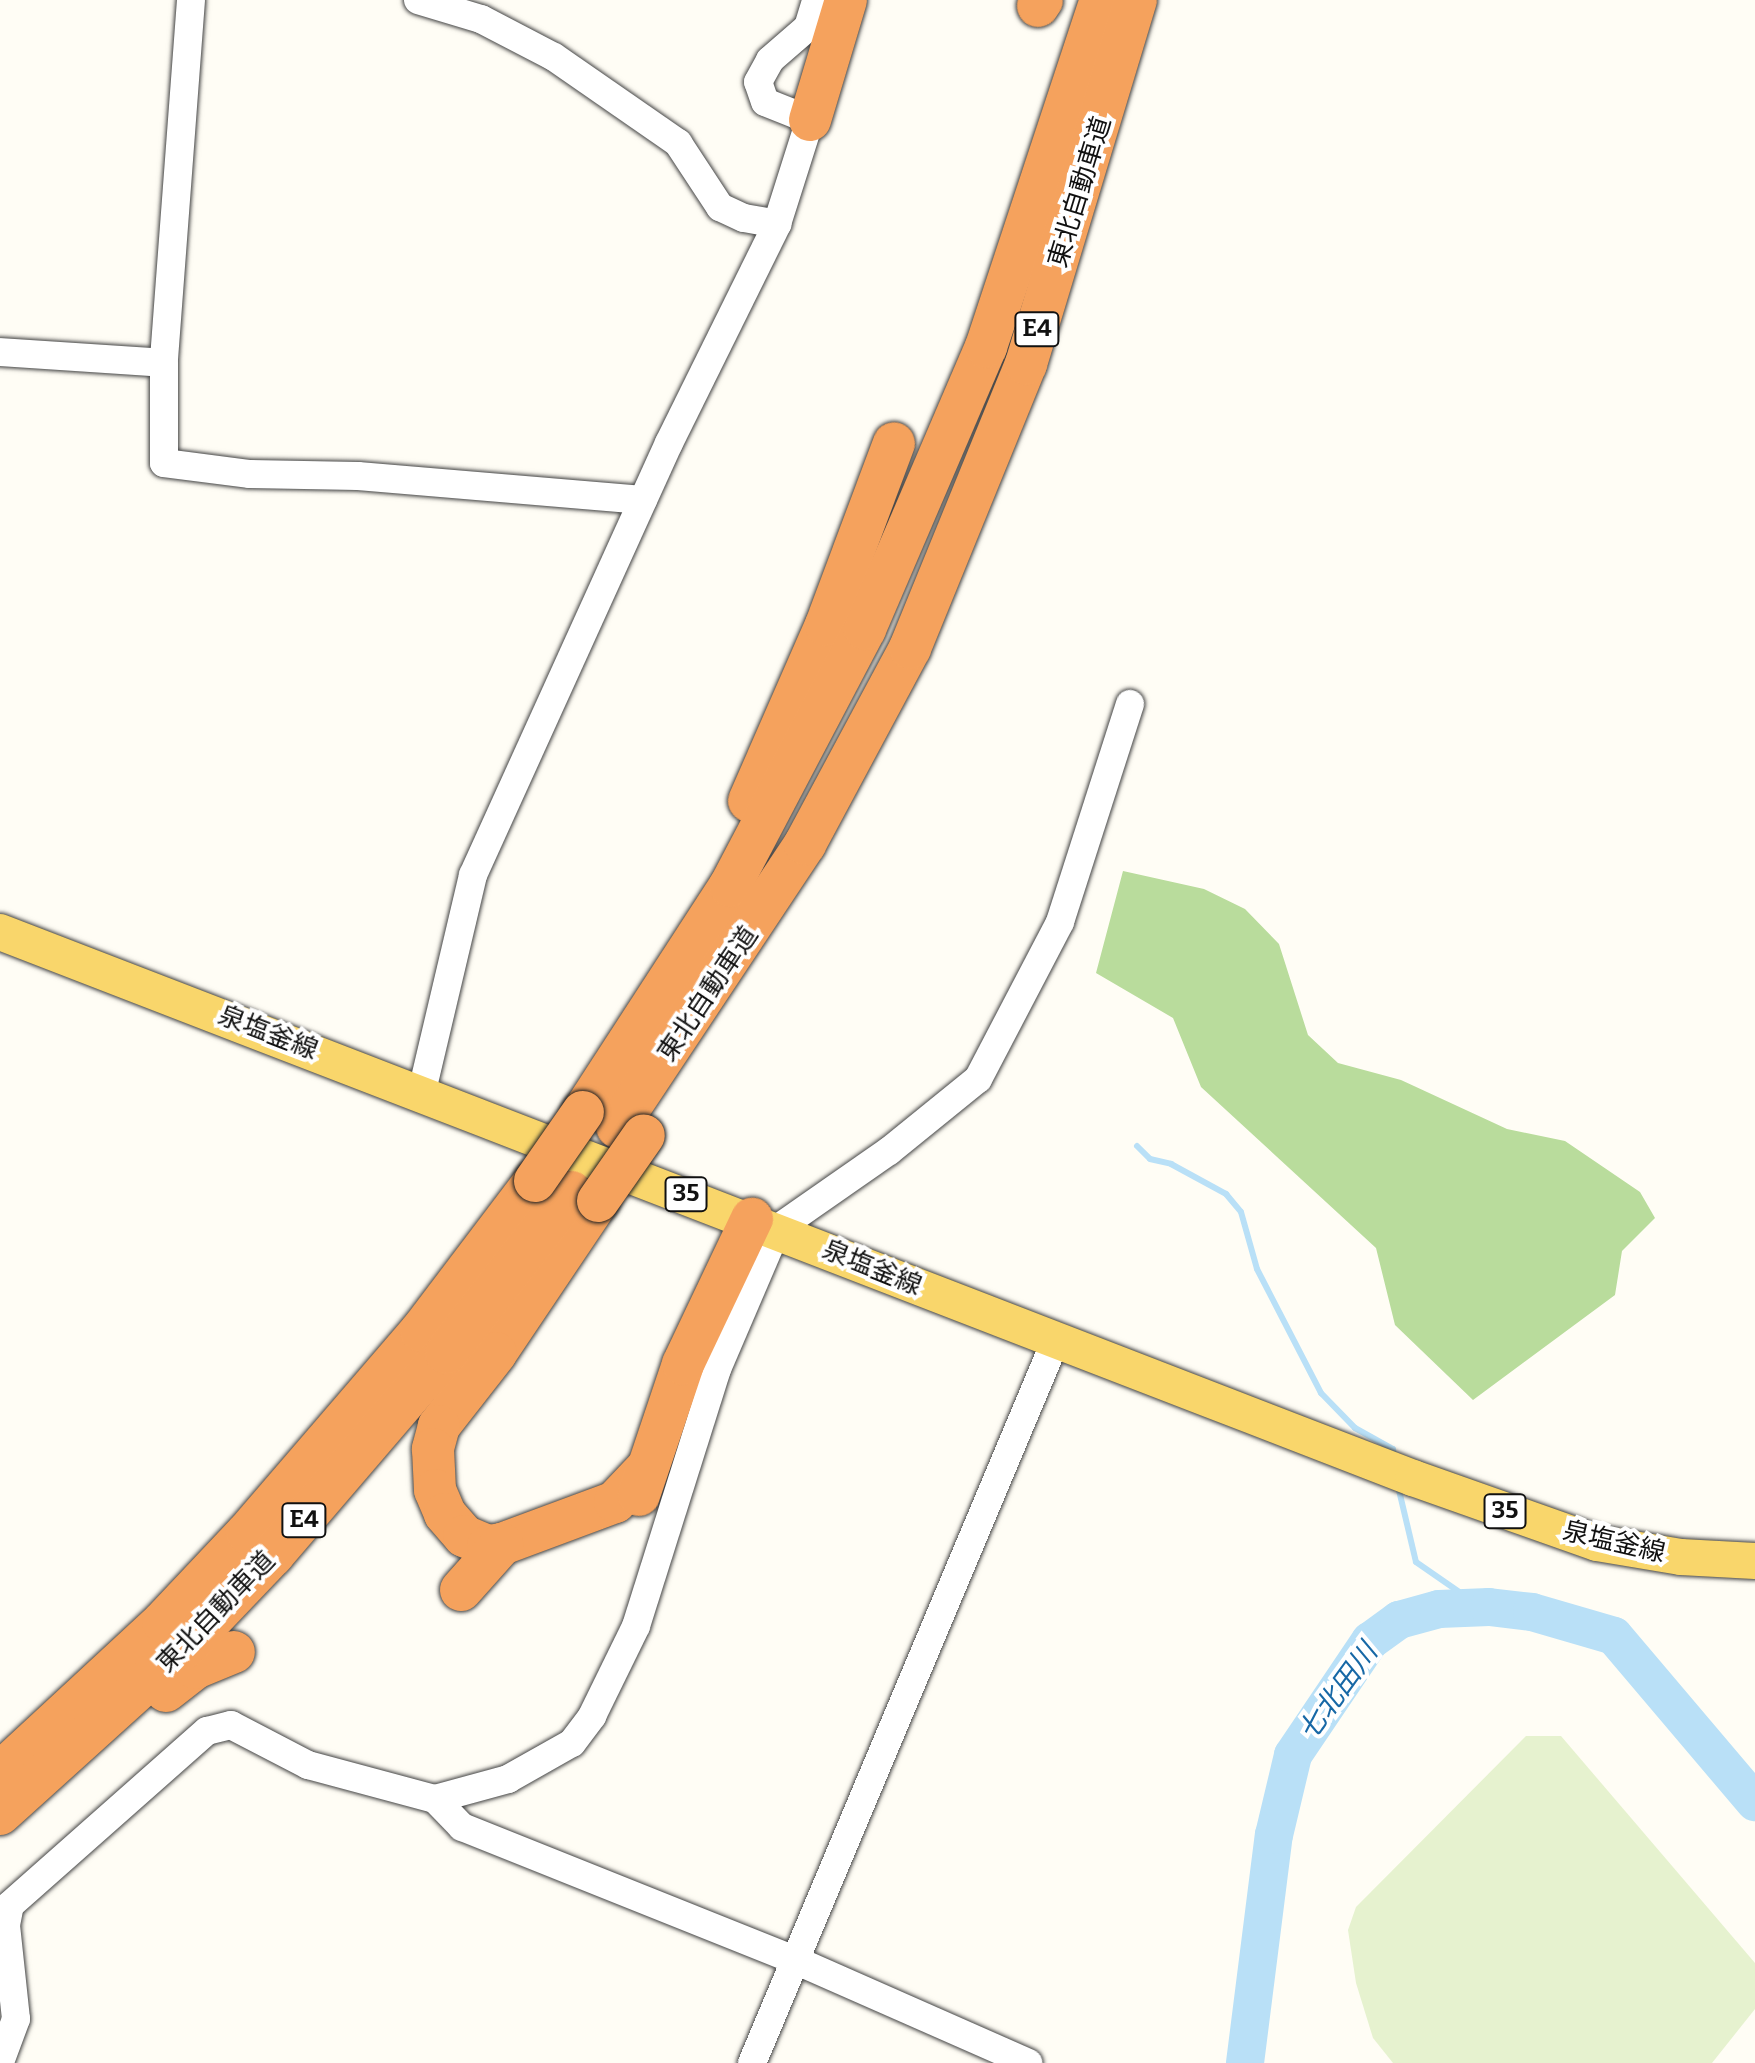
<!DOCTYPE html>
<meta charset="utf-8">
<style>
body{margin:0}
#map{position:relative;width:1755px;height:2063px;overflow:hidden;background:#fffdf5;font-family:Bitter,"Noto Sans JP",serif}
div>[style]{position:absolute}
.forest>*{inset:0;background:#b9dc9c}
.pitch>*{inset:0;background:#e6f2cf}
.stream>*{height:6px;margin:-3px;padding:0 3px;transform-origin:3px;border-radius:3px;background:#b9e0f7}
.river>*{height:38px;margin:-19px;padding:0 19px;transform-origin:19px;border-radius:19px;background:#b9e0f7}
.roads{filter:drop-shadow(0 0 2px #444) drop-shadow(0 0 2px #444)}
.minor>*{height:28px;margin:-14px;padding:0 14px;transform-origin:14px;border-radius:14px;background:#fff}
.major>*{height:36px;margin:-18px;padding:0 18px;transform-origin:18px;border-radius:18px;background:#f9d66b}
.highway>*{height:42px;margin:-21px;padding:0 21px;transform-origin:21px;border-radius:21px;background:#f5a25d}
.bridges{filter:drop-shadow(0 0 2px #222) drop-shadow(0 0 2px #222)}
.highway-bridge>*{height:42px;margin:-21px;padding:0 21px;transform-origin:21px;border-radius:21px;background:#f5a25d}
span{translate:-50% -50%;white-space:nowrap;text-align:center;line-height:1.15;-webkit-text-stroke:8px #fff;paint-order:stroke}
.shield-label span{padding:2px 6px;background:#fff;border:2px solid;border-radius:6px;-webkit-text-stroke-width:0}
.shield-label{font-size:24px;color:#111;font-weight:700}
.street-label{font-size:26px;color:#111}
.water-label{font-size:28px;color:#1768a6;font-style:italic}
</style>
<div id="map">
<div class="forest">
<div style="clip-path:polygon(1123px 871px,1204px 889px,1245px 909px,1279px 944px,1308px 1035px,1338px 1063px,1401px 1080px,1507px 1129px,1565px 1141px,1640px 1192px,1655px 1218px,1622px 1251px,1615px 1295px,1473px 1400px,1395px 1325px,1376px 1248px,1201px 1087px,1173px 1018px,1096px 973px)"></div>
</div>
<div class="pitch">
<div style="clip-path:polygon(1526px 1736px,1561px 1736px,1755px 1963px,1755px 2009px,1712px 2063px,1393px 2063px,1373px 2038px,1356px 1983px,1348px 1930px,1356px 1907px)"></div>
</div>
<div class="stream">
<div style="left:1137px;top:1146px;width:18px;rotate:45deg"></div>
<div style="left:1150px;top:1159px;width:22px;rotate:13deg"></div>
<div style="left:1171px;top:1164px;width:63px;rotate:28.6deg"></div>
<div style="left:1226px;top:1194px;width:23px;rotate:50deg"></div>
<div style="left:1241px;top:1212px;width:59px;rotate:74.3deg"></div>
<div style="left:1257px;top:1269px;width:140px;rotate:62.7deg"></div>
<div style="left:1321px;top:1393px;width:49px;rotate:45.8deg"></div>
<div style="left:1355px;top:1428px;width:43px;rotate:28.9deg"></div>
<div style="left:1393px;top:1449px;width:6px;rotate:81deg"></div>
<div style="left:1398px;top:1486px;width:78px;rotate:76.7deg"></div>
<div style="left:1416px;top:1562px;width:79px;rotate:34.7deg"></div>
</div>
<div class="river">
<div style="left:1245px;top:2063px;width:230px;rotate:-82.8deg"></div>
<div style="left:1274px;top:1835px;width:82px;rotate:-76.6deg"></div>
<div style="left:1293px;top:1755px;width:138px;rotate:-56deg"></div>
<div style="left:1370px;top:1641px;width:36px;rotate:-36deg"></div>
<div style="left:1399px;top:1620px;width:41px;rotate:-15.4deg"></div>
<div style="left:1439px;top:1609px;width:50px;rotate:-2.3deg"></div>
<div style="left:1489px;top:1607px;width:43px;rotate:6.6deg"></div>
<div style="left:1532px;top:1612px;width:85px;rotate:16.3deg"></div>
<div style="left:1614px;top:1636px;width:218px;rotate:49.7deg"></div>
</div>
<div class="roads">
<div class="minor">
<div style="left:191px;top:0;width:364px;rotate:94.3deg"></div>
<div style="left:164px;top:363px;width:100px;rotate:90deg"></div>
<div style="left:164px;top:463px;width:87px;rotate:7.3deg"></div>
<div style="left:250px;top:474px;width:108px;rotate:1.1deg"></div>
<div style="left:358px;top:476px;width:286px;rotate:4.8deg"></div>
<div style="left:418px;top:0;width:66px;rotate:16.8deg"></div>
<div style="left:481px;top:19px;width:82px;rotate:27.5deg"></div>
<div style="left:554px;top:57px;width:151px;rotate:34.7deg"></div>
<div style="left:678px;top:143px;width:77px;rotate:56.7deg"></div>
<div style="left:720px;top:207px;width:26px;rotate:25deg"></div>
<div style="left:744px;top:218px;width:34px;rotate:10deg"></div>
<div style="left:0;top:352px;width:164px;rotate:3.8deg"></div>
<div style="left:422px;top:1091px;width:222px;rotate:-76.7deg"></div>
<div style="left:473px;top:875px;width:474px;rotate:-65.6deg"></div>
<div style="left:669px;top:443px;width:244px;rotate:-63.7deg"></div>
<div style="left:777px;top:224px;width:109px;rotate:-72.4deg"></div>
<div style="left:810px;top:120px;width:48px;rotate:-158.2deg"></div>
<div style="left:765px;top:102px;width:21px;rotate:-109deg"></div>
<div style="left:758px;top:82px;width:25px;rotate:-61deg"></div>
<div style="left:770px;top:60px;width:50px;rotate:-41deg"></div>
<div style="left:808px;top:27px;width:28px;rotate:-73deg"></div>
<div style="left:435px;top:1799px;width:39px;rotate:46deg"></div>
<div style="left:462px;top:1827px;width:359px;rotate:21.8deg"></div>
<div style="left:795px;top:1960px;width:255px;rotate:23.8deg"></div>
<div style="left:0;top:2062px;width:46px;rotate:-69.6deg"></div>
<div style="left:16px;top:2019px;width:95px;rotate:-96.1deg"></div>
<div style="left:6px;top:1925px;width:20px;rotate:-79deg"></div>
<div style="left:10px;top:1905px;width:263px;rotate:-41.5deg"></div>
<div style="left:207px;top:1731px;width:25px;rotate:-14deg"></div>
<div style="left:231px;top:1725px;width:87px;rotate:27.5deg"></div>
<div style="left:308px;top:1765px;width:131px;rotate:15deg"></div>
<div style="left:435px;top:1799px;width:76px;rotate:-15.3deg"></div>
<div style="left:508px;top:1779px;width:73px;rotate:-29.4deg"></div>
<div style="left:572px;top:1743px;width:34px;rotate:-53deg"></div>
<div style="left:592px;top:1716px;width:100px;rotate:-63.9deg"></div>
<div style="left:636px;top:1626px;width:269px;rotate:-72.5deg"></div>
<div style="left:717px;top:1369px;width:152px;rotate:-66.8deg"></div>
<div style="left:777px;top:1229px;width:136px;rotate:-34.9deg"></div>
<div style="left:889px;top:1151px;width:114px;rotate:-39deg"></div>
<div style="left:978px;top:1079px;width:177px;rotate:-62.4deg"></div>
<div style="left:1060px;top:922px;width:229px;rotate:-72.2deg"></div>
<div style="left:752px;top:2063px;width:782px;rotate:-67.21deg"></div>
</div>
<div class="major">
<div style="left:0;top:932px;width:1515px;rotate:21.13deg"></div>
<div style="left:1413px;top:1478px;width:195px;rotate:19.5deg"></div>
<div style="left:1597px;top:1543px;width:85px;rotate:9.5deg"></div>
<div style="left:1681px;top:1557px;width:74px;rotate:3.1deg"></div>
</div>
<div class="highway">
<div style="left:1038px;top:6px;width:7px;rotate:-56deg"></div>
<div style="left:810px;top:120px;width:125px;rotate:-73.3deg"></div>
<div style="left:749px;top:801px;width:192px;rotate:-66.4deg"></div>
<div style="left:826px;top:625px;width:194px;rotate:-69.5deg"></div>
<div style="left:583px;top:1112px;width:270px;rotate:-57deg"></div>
<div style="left:730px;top:886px;width:290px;rotate:-62.3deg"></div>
<div style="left:865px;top:629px;width:307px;rotate:-66.8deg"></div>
<div style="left:986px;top:347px;width:366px;rotate:-71.7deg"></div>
<div style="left:617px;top:1127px;width:340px;rotate:-56.4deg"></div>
<div style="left:805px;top:844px;width:222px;rotate:-61.8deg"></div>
<div style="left:910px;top:648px;width:307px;rotate:-67.8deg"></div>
<div style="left:1026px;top:364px;width:380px;rotate:-73.2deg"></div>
<div style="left:598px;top:1201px;width:183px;rotate:123.9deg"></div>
<div style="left:496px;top:1353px;width:93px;rotate:128deg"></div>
<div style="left:439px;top:1426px;width:24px;rotate:105deg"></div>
<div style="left:433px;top:1449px;width:41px;rotate:87.2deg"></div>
<div style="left:435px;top:1490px;width:26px;rotate:67deg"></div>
<div style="left:445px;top:1514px;width:29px;rotate:49deg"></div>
<div style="left:464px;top:1536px;width:26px;rotate:23deg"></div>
<div style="left:488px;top:1546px;width:14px;rotate:-8deg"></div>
<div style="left:502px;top:1544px;width:121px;rotate:-20.4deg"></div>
<div style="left:615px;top:1502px;width:47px;rotate:-46.7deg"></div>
<div style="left:639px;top:1495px;width:138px;rotate:-71.4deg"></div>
<div style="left:683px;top:1364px;width:161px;rotate:-64.6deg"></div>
<div style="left:461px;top:1590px;width:62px;rotate:-48.3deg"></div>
<div style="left:166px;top:1691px;width:37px;rotate:-38deg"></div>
<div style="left:195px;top:1668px;width:42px;rotate:-22.3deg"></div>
<div style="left:0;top:1773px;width:222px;rotate:-42.8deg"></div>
<div style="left:163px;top:1622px;width:122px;rotate:-46.7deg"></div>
<div style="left:247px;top:1533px;width:267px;rotate:-49.3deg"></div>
<div style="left:421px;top:1331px;width:188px;rotate:-52.8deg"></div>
<div style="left:0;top:1814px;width:248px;rotate:-42.1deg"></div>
<div style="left:184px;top:1648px;width:129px;rotate:-46.3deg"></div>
<div style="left:273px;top:1555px;width:266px;rotate:-49.4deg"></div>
<div style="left:446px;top:1353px;width:204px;rotate:-52.2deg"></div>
</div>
</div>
<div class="bridges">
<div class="highway-bridge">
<div style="left:535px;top:1181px;width:84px;rotate:-55.2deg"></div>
<div style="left:598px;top:1201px;width:80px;rotate:-55.1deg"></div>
</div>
</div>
<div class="shield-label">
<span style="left:1037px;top:329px">E4</span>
<span style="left:686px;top:1194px">35</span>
<span style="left:1505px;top:1511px">35</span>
<span style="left:304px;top:1520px">E4</span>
</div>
<div class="street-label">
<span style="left:1080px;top:192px;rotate:-73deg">東北自動車道</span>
<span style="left:708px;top:994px;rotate:-56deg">東北自動車道</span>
<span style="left:268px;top:1033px;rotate:21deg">泉塩釜線</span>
<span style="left:872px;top:1268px;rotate:22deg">泉塩釜線</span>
<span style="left:1614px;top:1542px;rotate:13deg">泉塩釜線</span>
<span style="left:216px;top:1612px;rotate:-46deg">東北自動車道</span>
</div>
<div class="water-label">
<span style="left:1338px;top:1692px;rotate:-54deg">七北田川</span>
</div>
</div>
